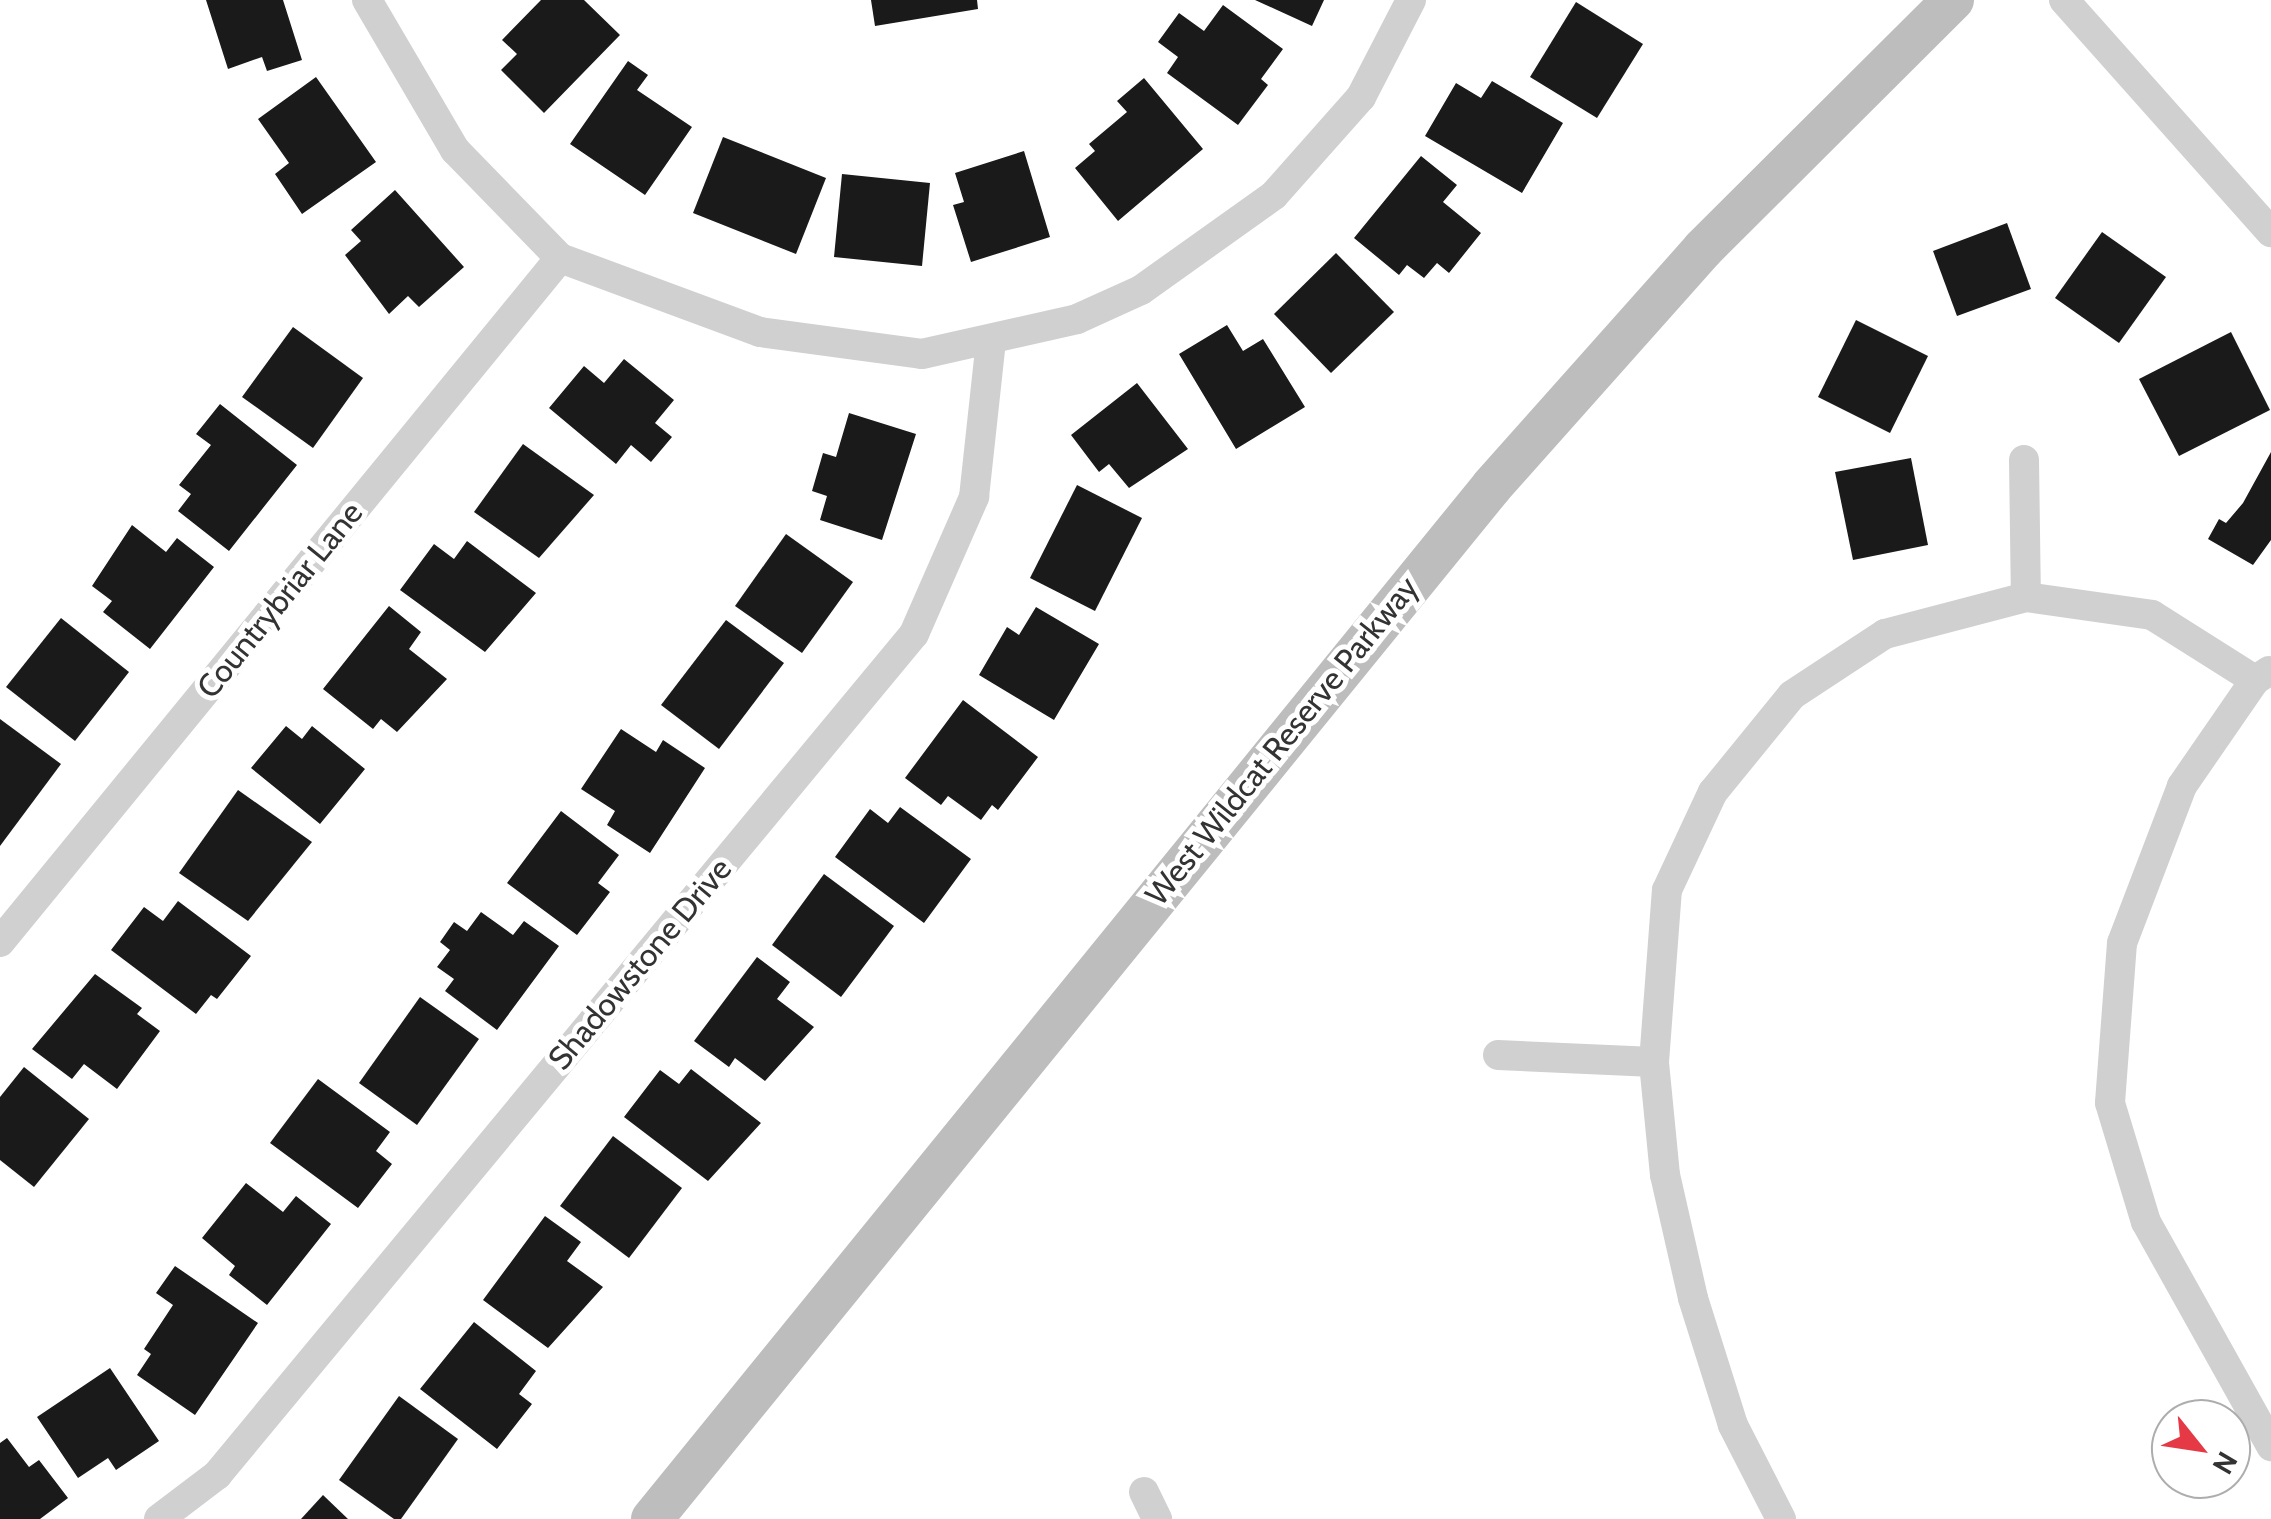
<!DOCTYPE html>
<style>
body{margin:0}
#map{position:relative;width:2271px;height:1519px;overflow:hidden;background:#fff;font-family:Cabin,sans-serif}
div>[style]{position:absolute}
.building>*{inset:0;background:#1a1a1a}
.minor>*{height:30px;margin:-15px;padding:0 15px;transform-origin:15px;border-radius:15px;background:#d0d0d0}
.secondary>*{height:42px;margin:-21px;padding:0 21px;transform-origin:21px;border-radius:21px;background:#bdbdbd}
span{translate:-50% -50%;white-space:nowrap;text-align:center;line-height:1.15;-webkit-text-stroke:10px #fff;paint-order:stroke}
.street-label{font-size:32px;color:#333}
.north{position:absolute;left:2151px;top:1399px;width:100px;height:100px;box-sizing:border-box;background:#fff;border:2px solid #adadad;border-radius:50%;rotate:120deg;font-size:28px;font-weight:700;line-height:40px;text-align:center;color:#333}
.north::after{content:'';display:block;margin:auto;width:35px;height:45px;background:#e63946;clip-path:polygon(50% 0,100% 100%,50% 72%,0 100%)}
</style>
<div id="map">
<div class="building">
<div style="clip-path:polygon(206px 0,283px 0,302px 60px,267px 71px,262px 57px,228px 69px)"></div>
<div style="clip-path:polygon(541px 0,584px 0,620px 35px,544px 113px,501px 70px,517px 54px,502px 40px)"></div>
<div style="clip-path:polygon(871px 0,977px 0,978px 9px,875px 26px)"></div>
<div style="clip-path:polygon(1255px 0,1324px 0,1312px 26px)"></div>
<div style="clip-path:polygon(1576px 2px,1643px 44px,1597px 118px,1530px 77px)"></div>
<div style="clip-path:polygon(1223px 5px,1283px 49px,1261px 79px,1268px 85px,1238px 125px,1167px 73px,1178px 57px,1158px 42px,1179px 13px,1204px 31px)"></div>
<div style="clip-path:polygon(628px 61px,648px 75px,637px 90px,692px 127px,645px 195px,570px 144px)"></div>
<div style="clip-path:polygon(316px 77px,376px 162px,302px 214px,275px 174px,289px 163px,258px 119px)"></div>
<div style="clip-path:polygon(1144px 78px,1203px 149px,1118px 221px,1075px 168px,1095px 151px,1089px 144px,1127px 112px,1117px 101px)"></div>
<div style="clip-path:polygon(1492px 81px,1563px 123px,1522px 193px,1425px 136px,1456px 83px,1481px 98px)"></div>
<div style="clip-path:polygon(723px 137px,826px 178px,796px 254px,693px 213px)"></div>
<div style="clip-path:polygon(1024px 151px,1050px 237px,971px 262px,953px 205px,964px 202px,955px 173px)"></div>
<div style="clip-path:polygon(1421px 156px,1457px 185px,1443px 202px,1481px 233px,1449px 273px,1437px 263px,1424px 278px,1407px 265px,1399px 275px,1354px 238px)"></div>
<div style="clip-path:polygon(842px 174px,930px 183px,922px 266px,834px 257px)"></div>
<div style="clip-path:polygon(395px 190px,464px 267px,419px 307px,408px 296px,389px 314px,345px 255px,361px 241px,351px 230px)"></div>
<div style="clip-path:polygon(2007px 223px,2031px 289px,1957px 316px,1933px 251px)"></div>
<div style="clip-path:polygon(2102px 232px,2166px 277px,2119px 343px,2055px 298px)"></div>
<div style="clip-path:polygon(1336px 253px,1394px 312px,1331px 373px,1274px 314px)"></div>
<div style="clip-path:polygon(1856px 320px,1928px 356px,1890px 433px,1818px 397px)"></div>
<div style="clip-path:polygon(1227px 325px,1243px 351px,1263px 339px,1305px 407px,1236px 449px,1179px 354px)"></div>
<div style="clip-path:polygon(293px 327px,363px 378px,313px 448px,242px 397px)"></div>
<div style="clip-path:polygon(2231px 332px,2270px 410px,2179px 456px,2139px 379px)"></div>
<div style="clip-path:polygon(624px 359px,674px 400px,655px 423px,672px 437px,651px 462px,631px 445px,616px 464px,549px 408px,584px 366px,604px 383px)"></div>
<div style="clip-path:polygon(1137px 383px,1188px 449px,1129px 488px,1109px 464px,1099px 472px,1071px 435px)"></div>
<div style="clip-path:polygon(220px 404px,297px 465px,229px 551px,178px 511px,191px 494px,179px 485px,211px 445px,196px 434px)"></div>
<div style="clip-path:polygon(849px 413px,916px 434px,882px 540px,820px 520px,827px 496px,812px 491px,823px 453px,836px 457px)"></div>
<div style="clip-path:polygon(523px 444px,594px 495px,539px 558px,474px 512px)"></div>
<div style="clip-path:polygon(2271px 452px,2271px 540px,2253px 565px,2208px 539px,2219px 519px,2226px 523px,2243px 503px)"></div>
<div style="clip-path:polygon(1911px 458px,1928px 545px,1853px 560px,1835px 472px)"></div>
<div style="clip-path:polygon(1077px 485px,1142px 518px,1095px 611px,1030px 578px)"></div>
<div style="clip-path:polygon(132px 525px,166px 552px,177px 538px,214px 567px,150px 649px,103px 612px,112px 601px,92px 586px)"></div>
<div style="clip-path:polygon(786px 534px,853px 582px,802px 653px,735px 606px)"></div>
<div style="clip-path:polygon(467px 541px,536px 593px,485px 652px,400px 590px,434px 544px,454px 559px)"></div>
<div style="clip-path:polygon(389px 606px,421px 632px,409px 649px,447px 679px,397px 732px,381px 719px,373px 729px,323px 689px)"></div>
<div style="clip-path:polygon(1036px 607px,1099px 644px,1054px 720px,979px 675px,1007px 627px,1019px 635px)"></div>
<div style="clip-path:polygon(61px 618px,129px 672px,75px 741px,6px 687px)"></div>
<div style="clip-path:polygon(726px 620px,784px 663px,719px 749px,661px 705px)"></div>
<div style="clip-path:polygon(963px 700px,1038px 757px,998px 810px,992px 805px,981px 820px,948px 796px,941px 805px,905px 778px)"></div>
<div style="clip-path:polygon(0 719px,61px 764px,0 846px)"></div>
<div style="clip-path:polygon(286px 726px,302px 739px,312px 726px,365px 769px,320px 824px,251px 768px)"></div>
<div style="clip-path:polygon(621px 729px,656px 752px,663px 740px,705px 768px,650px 853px,607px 825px,615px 811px,581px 789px)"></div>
<div style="clip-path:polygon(238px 790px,312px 842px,248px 921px,179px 873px)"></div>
<div style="clip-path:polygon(900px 807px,971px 859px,924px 923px,835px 857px,870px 809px,888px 823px)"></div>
<div style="clip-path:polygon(561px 811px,619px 855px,598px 883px,610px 892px,577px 935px,507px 883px)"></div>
<div style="clip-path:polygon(824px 874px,894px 926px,841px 997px,772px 945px)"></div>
<div style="clip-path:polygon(178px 901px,251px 956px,217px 999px,211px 995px,196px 1014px,111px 950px,144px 907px,163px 921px)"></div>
<div style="clip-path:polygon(481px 912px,513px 935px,524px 921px,559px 946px,497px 1030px,445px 991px,454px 979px,437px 967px,450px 950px,440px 942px,454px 922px,467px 931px)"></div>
<div style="clip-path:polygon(757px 957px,790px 982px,777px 999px,814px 1027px,765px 1081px,735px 1058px,729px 1067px,694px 1041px)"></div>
<div style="clip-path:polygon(95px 974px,142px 1008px,137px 1014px,160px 1031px,117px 1089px,84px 1064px,72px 1079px,32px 1049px)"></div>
<div style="clip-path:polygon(420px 997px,479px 1039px,417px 1125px,359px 1083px)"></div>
<div style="clip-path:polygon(24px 1067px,89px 1119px,34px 1187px,0 1160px,0 1097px)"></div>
<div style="clip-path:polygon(691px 1069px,761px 1123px,708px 1181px,624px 1117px,660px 1070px,679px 1084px)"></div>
<div style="clip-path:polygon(318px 1079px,390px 1132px,376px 1151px,392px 1164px,358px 1208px,270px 1143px)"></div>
<div style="clip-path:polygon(613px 1136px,682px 1188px,629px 1258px,560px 1206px)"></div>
<div style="clip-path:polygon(246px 1183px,283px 1212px,296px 1196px,331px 1224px,267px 1305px,229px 1275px,235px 1266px,202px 1238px)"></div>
<div style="clip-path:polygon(545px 1216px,581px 1242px,567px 1261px,603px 1287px,548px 1348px,483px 1300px)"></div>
<div style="clip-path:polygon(175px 1266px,258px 1323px,195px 1415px,137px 1375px,151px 1354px,144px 1349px,173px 1305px,156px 1293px)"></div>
<div style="clip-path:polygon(474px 1322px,536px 1371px,519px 1394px,532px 1404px,497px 1449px,420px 1389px)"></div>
<div style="clip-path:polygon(110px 1368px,159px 1441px,116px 1470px,108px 1458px,78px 1478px,37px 1417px)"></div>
<div style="clip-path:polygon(399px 1396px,458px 1439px,401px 1519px,394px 1519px,339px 1480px)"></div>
<div style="clip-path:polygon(7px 1438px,29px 1467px,39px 1460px,68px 1498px,40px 1519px,0 1519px,0 1443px)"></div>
<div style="clip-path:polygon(323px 1495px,348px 1519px,301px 1519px)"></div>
</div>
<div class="minor">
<div style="left:367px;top:0;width:174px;rotate:59.6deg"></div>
<div style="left:455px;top:150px;width:151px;rotate:45.8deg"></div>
<div style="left:560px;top:258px;width:213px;rotate:20.3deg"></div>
<div style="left:760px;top:332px;width:163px;rotate:7.7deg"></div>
<div style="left:922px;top:354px;width:159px;rotate:-12.7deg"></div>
<div style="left:1077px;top:319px;width:70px;rotate:-24.4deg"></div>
<div style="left:1141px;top:290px;width:163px;rotate:-35.5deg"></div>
<div style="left:1274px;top:195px;width:131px;rotate:-48.4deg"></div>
<div style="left:1361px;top:97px;width:109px;rotate:-62.7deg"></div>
<div style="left:2064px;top:0;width:311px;rotate:48.3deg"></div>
<div style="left:2024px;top:460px;width:137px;rotate:89.2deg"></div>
<div style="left:2269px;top:671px;width:17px;rotate:147deg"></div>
<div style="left:2255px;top:680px;width:129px;rotate:124.6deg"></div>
<div style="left:2182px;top:786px;width:168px;rotate:110.9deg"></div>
<div style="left:2122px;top:943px;width:160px;rotate:94.3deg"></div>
<div style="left:2110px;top:1103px;width:124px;rotate:73.2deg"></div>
<div style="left:2146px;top:1222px;width:257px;rotate:60.8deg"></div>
<div style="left:0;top:942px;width:884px;rotate:-50.69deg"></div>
<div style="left:1498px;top:1055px;width:156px;rotate:2.6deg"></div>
<div style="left:1144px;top:1492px;width:30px;rotate:64deg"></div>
<div style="left:159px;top:1519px;width:73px;rotate:-37.2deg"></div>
<div style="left:217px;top:1475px;width:1092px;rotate:-50.35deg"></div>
<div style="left:914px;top:634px;width:150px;rotate:-66.3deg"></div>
<div style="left:974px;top:497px;width:158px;rotate:-83.8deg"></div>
<div style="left:1781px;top:1519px;width:106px;rotate:-117.1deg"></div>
<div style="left:1733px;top:1425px;width:133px;rotate:-107.5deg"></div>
<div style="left:1693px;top:1298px;width:126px;rotate:-102.8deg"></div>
<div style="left:1665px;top:1175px;width:114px;rotate:-95.6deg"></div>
<div style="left:1654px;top:1062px;width:172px;rotate:-85.7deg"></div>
<div style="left:1667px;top:890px;width:108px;rotate:-64.9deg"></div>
<div style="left:1713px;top:792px;width:125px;rotate:-50.8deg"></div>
<div style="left:1792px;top:695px;width:111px;rotate:-33.3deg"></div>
<div style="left:1885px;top:634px;width:146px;rotate:-14.7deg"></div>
<div style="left:2026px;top:597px;width:127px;rotate:8.1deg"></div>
<div style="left:2152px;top:615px;width:122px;rotate:32.3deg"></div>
</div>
<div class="secondary">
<div style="left:652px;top:1519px;width:1331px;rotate:-50.88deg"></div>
<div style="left:1492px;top:486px;width:317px;rotate:-48.3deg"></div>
<div style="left:1703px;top:249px;width:353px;rotate:-44.9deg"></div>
</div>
<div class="street-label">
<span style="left:280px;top:600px;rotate:-51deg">Countrybriar Lane</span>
<span style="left:1282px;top:741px;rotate:-51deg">West Wildcat Reserve Parkway</span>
<span style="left:640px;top:964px;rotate:-50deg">Shadowstone Drive</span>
</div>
<div class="north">N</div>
</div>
